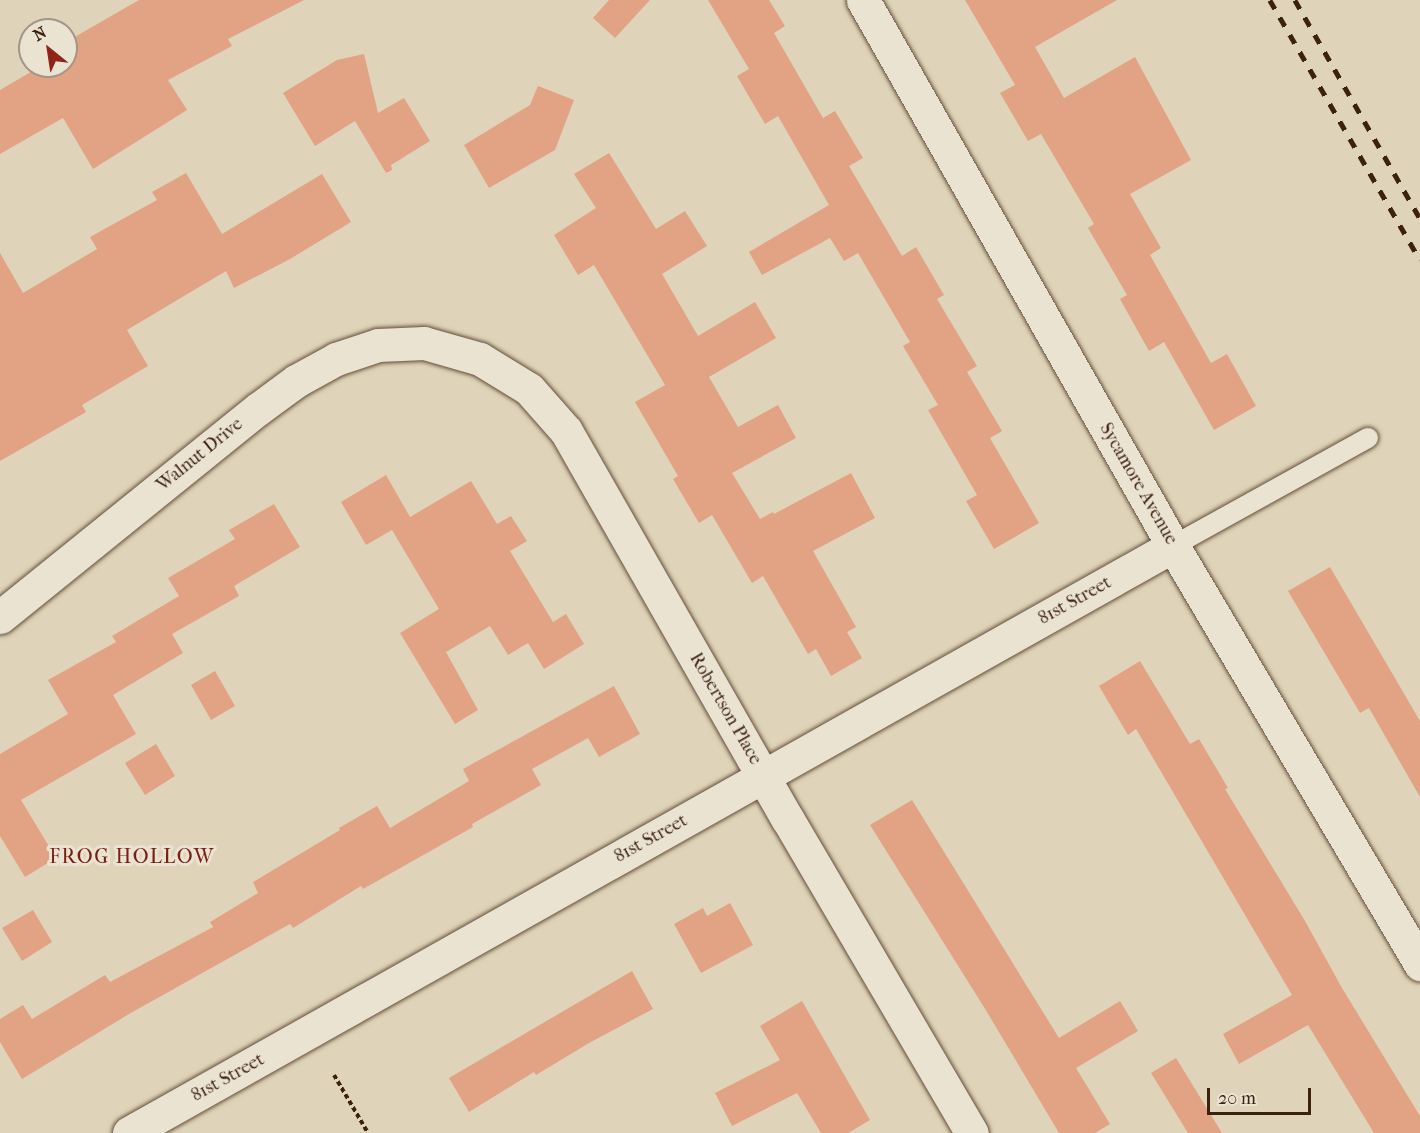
<!DOCTYPE html>
<style>
body{margin:0}
#map{position:relative;width:1420px;height:1133px;overflow:hidden;background:#dfd4b9;font-family:"IM FELL French Canon",serif}
div>[style]{position:absolute}
.building>*{inset:0;background:#e2a284}
.path>*{height:4px;margin-top:-2px;transform-origin:0;background:repeating-linear-gradient(90deg,#3c210f 0 4.5px,transparent 0 7.5px)}
.roads{filter:drop-shadow(0 0 2px #654e3a) drop-shadow(0 0 2px #654e3a)}
.service>*{height:20px;margin:-10px;padding:0 10px;transform-origin:10px;border-radius:10px;background:#eae3d2}
.minor>*{height:33px;margin:-16.5px;padding:0 16.5px;transform-origin:16.5px;border-radius:16.5px;background:#eae3d2}
.rail>*{height:4.5px;margin-top:-2.25px;transform-origin:0;background:repeating-linear-gradient(90deg,#3c210f 0 10px,transparent 0 20px)}
span{translate:-50% -50%;white-space:nowrap;text-align:center;line-height:1.15;-webkit-text-stroke:6px #eae3d2;paint-order:stroke}
.street-label{font-size:18px;color:#3c210f}
.neighbourhood-label{font-size:20px;color:#7a1f14;letter-spacing:1.5px}
.north{position:absolute;left:18px;top:18px;width:60px;height:60px;box-sizing:border-box;background:#eae3d2;border:2px solid #a49584;border-radius:50%;rotate:330deg;font-size:16px;font-weight:700;line-height:24px;text-align:center;color:#3c210f}
.north::after{content:'';display:block;margin:auto;width:21px;height:27px;background:#8f2418;clip-path:polygon(50% 0,100% 100%,50% 72%,0 100%)}
.scale{position:absolute;left:1207px;top:1088px;width:104px;height:27px;box-sizing:border-box;border:3px solid #3c210f;border-top:0;padding-left:8px;font-size:18px;line-height:21px;white-space:nowrap;color:#3c210f;-webkit-text-stroke:4px #eae3d2;paint-order:stroke}
</style>
<div id="map">
<div class="building">
<div style="clip-path:polygon(139px 0,304px 0,228px 39px,232px 46px,168px 80px,187px 110px,93px 169px,63px 118px,0 154px,0 90px,41px 66px,66px 66px,66px 42px)"></div>
<div style="clip-path:polygon(609px 0,650px 0,615px 38px,593px 18px)"></div>
<div style="clip-path:polygon(708px 0,769px 0,785px 26px,774px 33px,823px 118px,835px 111px,863px 158px,849px 166px,902px 256px,916px 247px,944px 295px,937px 299px,977px 366px,967px 372px,1002px 431px,990px 438px,1039px 523px,994px 549px,966px 501px,977px 495px,928px 410px,938px 405px,903px 346px,910px 342px,858px 253px,844px 261px,830px 238px,762px 275px,749px 252px,829px 205px,778px 116px,765px 124px,737px 76px,749px 69px)"></div>
<div style="clip-path:polygon(965px 0,1117px 0,1035px 47px,1064px 98px,1135px 57px,1191px 160px,1130px 194px,1161px 248px,1150px 255px,1211px 363px,1227px 354px,1256px 406px,1214px 430px,1164px 342px,1149px 351px,1120px 299px,1127px 295px,1088px 228px,1094px 224px,1041px 134px,1028px 141px,1000px 93px,1015px 85px)"></div>
<div style="clip-path:polygon(364px 54px,378px 113px,404px 98px,430px 141px,391px 165px,392px 170px,386px 173px,355px 121px,315px 146px,283px 93px,337px 60px)"></div>
<div style="clip-path:polygon(538px 86px,574px 100px,555px 150px,489px 188px,464px 145px,530px 105px)"></div>
<div style="clip-path:polygon(609px 153px,656px 229px,685px 211px,707px 246px,662px 274px,698px 336px,755px 302px,776px 338px,709px 377px,738px 427px,778px 405px,796px 438px,732px 473px,760px 519px,773px 512px,774px 514px,851px 473px,875px 518px,813px 551px,856px 627px,847px 632px,862px 658px,831px 676px,816px 649px,808px 654px,763px 576px,752px 583px,712px 515px,699px 523px,673px 479px,678px 476px,635px 402px,665px 385px,594px 265px,578px 275px,554px 235px,596px 208px,574px 174px)"></div>
<div style="clip-path:polygon(186px 173px,222px 234px,322px 174px,351px 222px,290px 259px,234px 288px,226px 271px,127px 330px,148px 366px,82px 405px,86px 412px,0 461px,0 253px,23px 293px,97px 249px,90px 237px,157px 200px,152px 192px)"></div>
<div style="clip-path:polygon(386px 475px,410px 517px,471px 481px,497px 524px,511px 516px,527px 541px,510px 551px,553px 622px,566px 614px,584px 644px,544px 669px,528px 643px,508px 655px,490px 626px,446px 652px,478px 710px,455px 724px,400px 633px,439px 609px,392px 530px,366px 545px,341px 502px)"></div>
<div style="clip-path:polygon(274px 504px,300px 547px,234px 586px,239px 596px,172px 634px,183px 653px,113px 695px,136px 734px,21px 800px,56px 858px,25px 877px,0 836px,0 754px,68px 714px,48px 680px,116px 642px,112px 636px,179px 596px,168px 578px,235px 539px,229px 530px)"></div>
<div style="clip-path:polygon(1330px 567px,1420px 721px,1420px 797px,1369px 708px,1360px 713px,1288px 591px)"></div>
<div style="clip-path:polygon(1140px 661px,1190px 744px,1199px 739px,1228px 788px,1225px 789px,1305px 921px,1342px 988px,1420px 1116px,1420px 1133px,1374px 1133px,1308px 1025px,1239px 1064px,1223px 1034px,1292px 995px,1136px 729px,1128px 735px,1099px 686px)"></div>
<div style="clip-path:polygon(215px 671px,235px 706px,211px 720px,191px 685px)"></div>
<div style="clip-path:polygon(614px 686px,640px 734px,599px 757px,588px 738px,532px 769px,541px 785px,472px 824px,473px 827px,363px 889px,361px 886px,293px 928px,290px 924px,129px 1014px,22px 1079px,0 1042px,0 1019px,23px 1005px,32px 1019px,105px 975px,110px 982px,213px 927px,210px 922px,258px 893px,253px 882px,340px 830px,339px 828px,377px 806px,390px 828px,469px 781px,463px 769px)"></div>
<div style="clip-path:polygon(156px 744px,175px 776px,145px 795px,125px 763px)"></div>
<div style="clip-path:polygon(912px 800px,1059px 1038px,1120px 1001px,1138px 1031px,1076px 1068px,1110px 1124px,1095px 1133px,1059px 1133px,987px 1012px,870px 825px)"></div>
<div style="clip-path:polygon(730px 903px,753px 945px,701px 973px,674px 924px,703px 908px,707px 916px)"></div>
<div style="clip-path:polygon(33px 910px,52px 942px,22px 961px,2px 928px)"></div>
<div style="clip-path:polygon(632px 971px,653px 1009px,589px 1043px,536px 1075px,534px 1072px,469px 1112px,449px 1078px)"></div>
<div style="clip-path:polygon(802px 1001px,870px 1120px,848px 1133px,821px 1133px,797px 1093px,732px 1126px,715px 1093px,780px 1060px,760px 1026px)"></div>
<div style="clip-path:polygon(1176px 1058px,1222px 1133px,1188px 1133px,1151px 1073px)"></div>
</div>
<div class="path">
<div style="left:334px;top:1075px;width:67px;rotate:59.6deg"></div>
</div>
<div class="roads">
<div class="service">
<div style="left:1173px;top:546px;width:223px;rotate:-29deg"></div>
</div>
<div class="minor">
<div style="left:863px;top:0;width:628px;rotate:60.41deg"></div>
<div style="left:1173px;top:546px;width:486px;rotate:59.4deg"></div>
<div style="left:0;top:617px;width:331px;rotate:-38.9deg"></div>
<div style="left:258px;top:409px;width:47px;rotate:-36.4deg"></div>
<div style="left:296px;top:381px;width:46px;rotate:-28.8deg"></div>
<div style="left:336px;top:359px;width:44px;rotate:-18.4deg"></div>
<div style="left:378px;top:345px;width:46px;rotate:-2.5deg"></div>
<div style="left:424px;top:343px;width:58px;rotate:15.9deg"></div>
<div style="left:480px;top:359px;width:57px;rotate:31.5deg"></div>
<div style="left:529px;top:389px;width:56px;rotate:48.6deg"></div>
<div style="left:566px;top:431px;width:446px;rotate:60.3deg"></div>
<div style="left:787px;top:818px;width:365px;rotate:59.6deg"></div>
<div style="left:129px;top:1133px;width:1198px;rotate:-29.35deg"></div>
</div>
</div>
<div class="rail">
<div style="left:1270px;top:0;width:300px;rotate:60deg"></div>
<div style="left:1295px;top:0;width:251px;rotate:60.2deg"></div>
</div>
<div class="street-label">
<span style="left:200px;top:455px;rotate:-39deg">Walnut Drive</span>
<span style="left:1138px;top:484px;rotate:60deg">Sycamore Avenue</span>
<span style="left:1075px;top:601px;rotate:-29deg">81st Street</span>
<span style="left:725px;top:709px;rotate:60deg">Robertson Place</span>
<span style="left:651px;top:839px;rotate:-29deg">81st Street</span>
<span style="left:228px;top:1078px;rotate:-29deg">81st Street</span>
</div>
<div class="neighbourhood-label">
<span style="left:132px;top:856px">FROG HOLLOW</span>
</div>
<div class="north">N</div>
<div class="scale">20 m</div>
</div>
